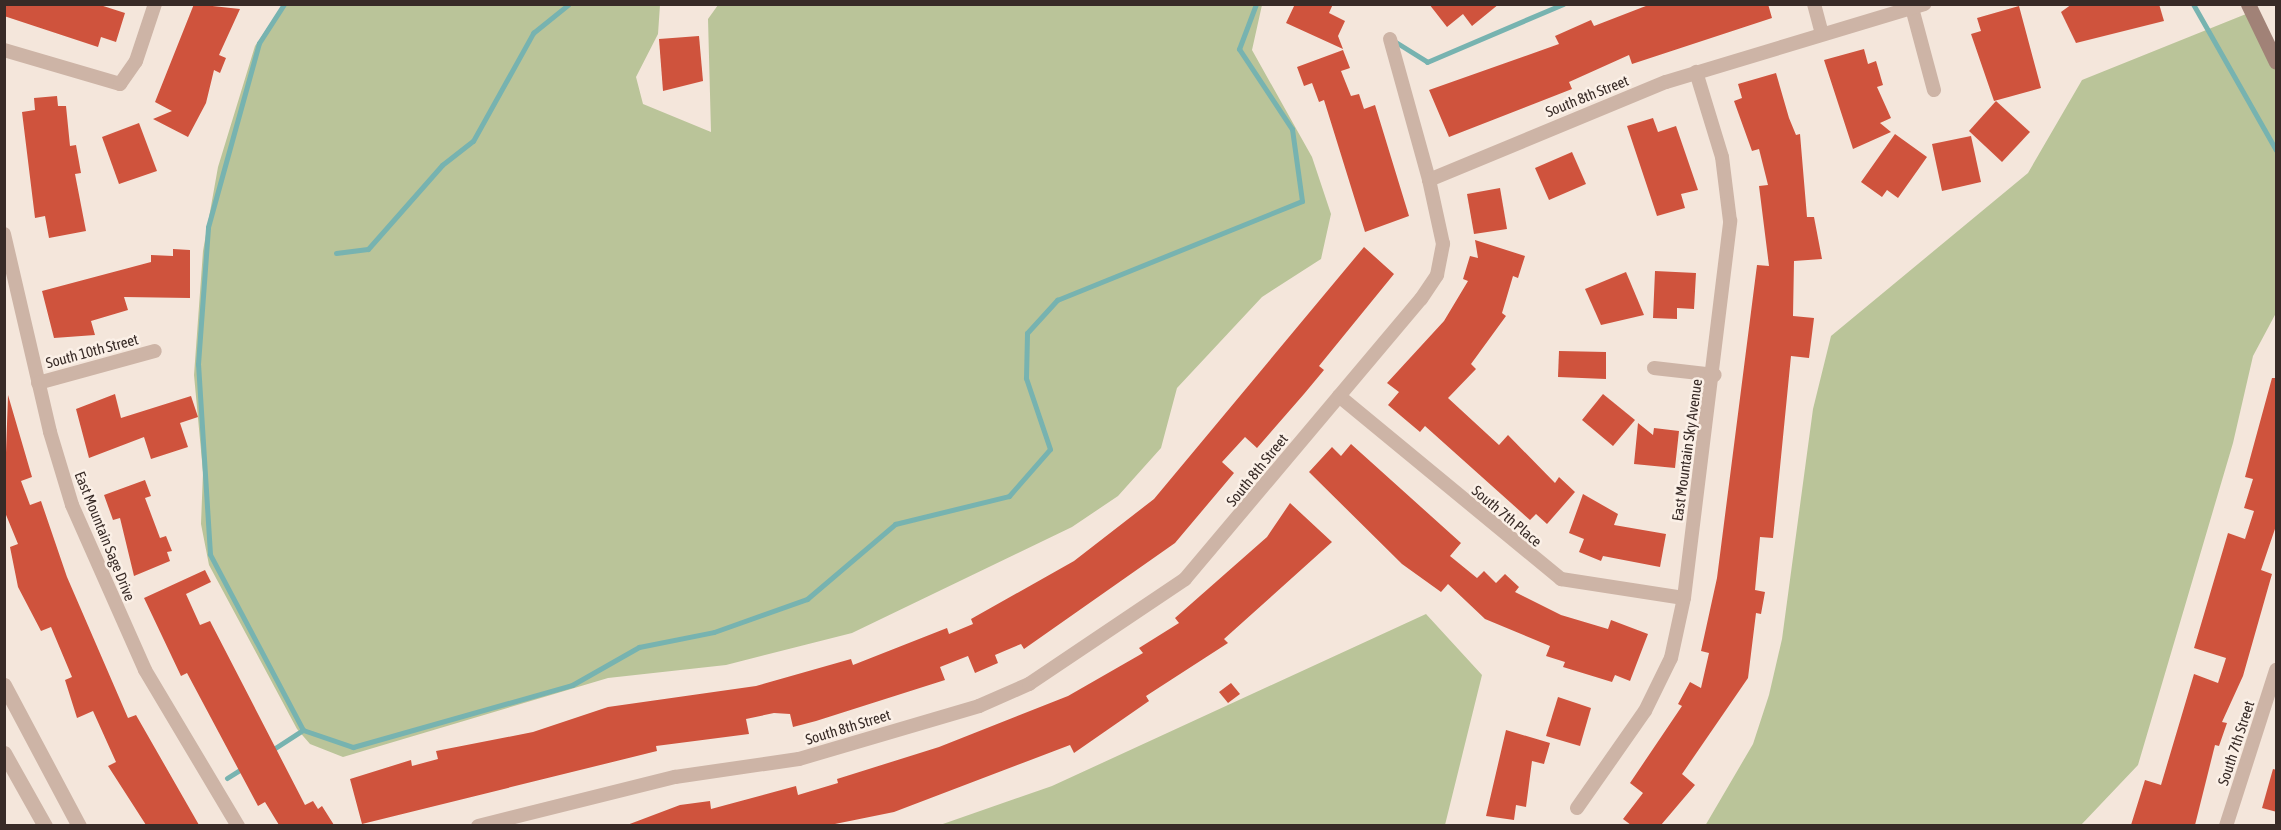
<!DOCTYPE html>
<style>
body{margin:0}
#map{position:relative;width:2281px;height:830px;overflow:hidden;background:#f4e6db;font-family:"Asap Condensed",sans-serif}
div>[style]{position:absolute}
.green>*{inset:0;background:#bac499}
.stream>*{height:5px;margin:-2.5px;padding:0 2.5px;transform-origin:2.5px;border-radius:2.5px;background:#77b3b0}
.building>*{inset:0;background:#cf533d}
.minor>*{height:14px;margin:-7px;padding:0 7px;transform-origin:7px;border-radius:7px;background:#cdb4a6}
.tertiary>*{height:15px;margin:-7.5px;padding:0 7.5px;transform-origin:7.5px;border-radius:7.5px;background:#cdb4a6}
.secondary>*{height:15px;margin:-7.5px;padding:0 7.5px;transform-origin:7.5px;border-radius:7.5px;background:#a18277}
span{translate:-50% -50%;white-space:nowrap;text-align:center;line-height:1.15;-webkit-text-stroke:5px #fbf0e7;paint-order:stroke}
.street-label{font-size:15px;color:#382b27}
.frame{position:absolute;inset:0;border:6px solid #382b27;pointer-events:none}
</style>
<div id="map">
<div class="green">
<div style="clip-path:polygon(283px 5px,660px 5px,658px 34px,636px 77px,643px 104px,711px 132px,708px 19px,718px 5px,1262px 5px,1252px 50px,1312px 157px,1331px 214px,1321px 259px,1262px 297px,1177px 388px,1161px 448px,1118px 496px,1072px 527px,852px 633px,726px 665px,608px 678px,343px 757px,310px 744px,297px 729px,209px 565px,201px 524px,203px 472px,194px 375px,203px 251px,218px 167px,255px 46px)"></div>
<div style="clip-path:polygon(2251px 12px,2276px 62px,2276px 313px,2253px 356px,2233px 443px,2138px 765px,2081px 825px,1705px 826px,1753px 744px,1769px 695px,1782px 639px,1813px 409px,1831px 336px,2028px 173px,2082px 80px)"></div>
<div style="clip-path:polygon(1426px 614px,1482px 675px,1445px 825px,940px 825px,1052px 786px)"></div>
</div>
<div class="stream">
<div style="left:2193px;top:4px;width:168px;rotate:60.4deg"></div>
<div style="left:1394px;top:41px;width:39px;rotate:32deg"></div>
<div style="left:1427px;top:62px;width:148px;rotate:-23.1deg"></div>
<div style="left:336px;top:253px;width:32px;rotate:-7deg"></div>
<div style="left:368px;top:249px;width:112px;rotate:-48.6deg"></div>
<div style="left:442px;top:165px;width:39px;rotate:-38deg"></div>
<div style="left:473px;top:141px;width:124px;rotate:-60.9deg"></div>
<div style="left:533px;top:33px;width:46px;rotate:-38.9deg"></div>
<div style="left:303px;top:730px;width:53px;rotate:18.8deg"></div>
<div style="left:353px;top:747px;width:228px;rotate:-15.8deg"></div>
<div style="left:572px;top:685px;width:77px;rotate:-29.6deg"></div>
<div style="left:639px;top:647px;width:76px;rotate:-11.3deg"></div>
<div style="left:714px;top:632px;width:99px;rotate:-19.5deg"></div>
<div style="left:807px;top:599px;width:116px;rotate:-40.4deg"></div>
<div style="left:895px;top:524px;width:117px;rotate:-13.8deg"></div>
<div style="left:1009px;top:496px;width:62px;rotate:-48.9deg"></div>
<div style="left:1050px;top:449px;width:75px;rotate:-108.7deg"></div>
<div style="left:1026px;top:378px;width:45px;rotate:-88.7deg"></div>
<div style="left:1027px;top:333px;width:45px;rotate:-47.7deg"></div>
<div style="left:1057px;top:300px;width:264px;rotate:-22deg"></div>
<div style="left:1302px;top:201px;width:73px;rotate:-97.9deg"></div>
<div style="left:1292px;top:129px;width:96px;rotate:-123.5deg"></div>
<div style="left:1239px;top:49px;width:48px;rotate:-69.3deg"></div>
<div style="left:272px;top:750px;width:37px;rotate:-33deg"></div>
<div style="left:303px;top:730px;width:199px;rotate:-117.9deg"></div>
<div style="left:210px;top:554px;width:190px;rotate:-93.6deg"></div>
<div style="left:198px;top:364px;width:137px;rotate:-85.8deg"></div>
<div style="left:208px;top:227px;width:191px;rotate:-74.5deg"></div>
<div style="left:259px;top:43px;width:46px;rotate:-57.3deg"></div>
<div style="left:227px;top:778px;width:19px;rotate:-32deg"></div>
</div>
<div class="building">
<div style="clip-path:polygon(4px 4px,97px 4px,125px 13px,116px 42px,101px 37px,98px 47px,4px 16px)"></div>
<div style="clip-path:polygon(194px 4px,240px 9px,219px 55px,226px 58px,220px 73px,214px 70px,206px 103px,188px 137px,153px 119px,172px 111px,155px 102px)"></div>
<div style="clip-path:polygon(1295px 4px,1333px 4px,1329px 13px,1345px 21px,1338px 36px,1343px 49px,1286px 23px)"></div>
<div style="clip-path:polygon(1429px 4px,1499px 4px,1472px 26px,1463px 14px,1447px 27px)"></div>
<div style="clip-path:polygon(1651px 4px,1768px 4px,1772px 18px,1632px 64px,1629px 55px,1569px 82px,1572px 89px,1449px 137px,1429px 90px,1559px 44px,1555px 36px,1591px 20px,1594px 26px)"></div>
<div style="clip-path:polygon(2072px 4px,2159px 4px,2164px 21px,2076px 43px,2061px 12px)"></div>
<div style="clip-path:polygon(2019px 6px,2041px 88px,1994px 101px,1971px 34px,1981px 31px,1977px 18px)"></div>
<div style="clip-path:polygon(699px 36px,703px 81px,663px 91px,659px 39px)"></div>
<div style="clip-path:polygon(1864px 49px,1868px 64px,1876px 61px,1883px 85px,1877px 87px,1891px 118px,1880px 123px,1891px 132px,1853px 149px,1824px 60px)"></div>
<div style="clip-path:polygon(1343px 50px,1350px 68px,1341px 71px,1351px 96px,1359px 94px,1364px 109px,1375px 105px,1409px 216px,1365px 232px,1324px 100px,1319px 102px,1312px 83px,1304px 86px,1297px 67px)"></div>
<div style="clip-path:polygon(1776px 73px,1789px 118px,1796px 135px,1800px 134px,1807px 217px,1814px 217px,1822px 259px,1794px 261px,1793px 316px,1814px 318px,1809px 358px,1791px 356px,1773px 538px,1760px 537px,1755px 590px,1765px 592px,1761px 614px,1756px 613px,1748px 678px,1682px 774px,1695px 785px,1661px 825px,1631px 825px,1623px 819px,1643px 793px,1630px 783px,1682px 706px,1678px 704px,1690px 682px,1701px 688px,1709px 653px,1701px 651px,1717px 578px,1757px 265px,1769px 266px,1759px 186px,1768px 185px,1759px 149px,1752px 151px,1734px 101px,1742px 98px,1738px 84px)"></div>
<div style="clip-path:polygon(57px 96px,58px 106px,66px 106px,70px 146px,76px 145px,81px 173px,75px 174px,86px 231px,49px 238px,45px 216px,35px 218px,22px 112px,35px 110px,34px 98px)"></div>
<div style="clip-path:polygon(1996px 101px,2030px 132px,2002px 162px,1969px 131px)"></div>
<div style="clip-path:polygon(1653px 118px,1658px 132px,1676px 126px,1698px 190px,1681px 194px,1685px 208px,1657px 216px,1627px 126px)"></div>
<div style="clip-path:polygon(139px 123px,157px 171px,119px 184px,102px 137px)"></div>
<div style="clip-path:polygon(1895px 134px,1927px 157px,1898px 198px,1887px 190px,1882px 197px,1861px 182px)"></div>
<div style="clip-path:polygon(1971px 136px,1981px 182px,1942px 191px,1932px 144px)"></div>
<div style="clip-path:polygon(1572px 152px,1586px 184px,1549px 200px,1535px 168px)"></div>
<div style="clip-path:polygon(1500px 188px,1507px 229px,1474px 234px,1467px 194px)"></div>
<div style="clip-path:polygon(1475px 240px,1525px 256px,1518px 278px,1513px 276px,1502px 313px,1506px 316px,1471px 364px,1476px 369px,1448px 398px,1499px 445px,1508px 435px,1555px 483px,1559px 477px,1575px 492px,1547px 524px,1536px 514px,1530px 520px,1425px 426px,1420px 432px,1388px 405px,1399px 392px,1387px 383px,1444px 321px,1468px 281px,1463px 279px,1470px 256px,1478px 258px)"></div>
<div style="clip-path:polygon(1364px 247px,1394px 274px,1319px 366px,1324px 370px,1304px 394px,1257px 448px,1245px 437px,1222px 462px,1234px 473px,1175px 543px,1024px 649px,1021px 644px,995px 655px,998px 663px,975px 673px,968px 656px,940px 667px,945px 680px,816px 721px,793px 727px,790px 714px,774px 713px,746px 719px,749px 734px,656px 746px,657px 751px,362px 824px,350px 779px,411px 760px,412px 766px,438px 759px,436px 751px,533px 732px,608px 707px,756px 686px,851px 659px,853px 665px,947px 628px,949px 634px,973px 624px,971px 619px,1074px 561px,1154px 499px)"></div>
<div style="clip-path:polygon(173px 249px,190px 250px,190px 298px,124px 297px,128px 310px,91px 321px,95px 335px,54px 338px,42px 291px,151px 262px,151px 255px,173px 256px)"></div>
<div style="clip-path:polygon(1655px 271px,1696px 273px,1694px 309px,1677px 308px,1677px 319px,1653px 318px)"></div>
<div style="clip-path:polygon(1626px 272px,1644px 315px,1601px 325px,1585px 289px)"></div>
<div style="clip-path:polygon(1559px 351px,1606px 352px,1606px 379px,1558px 377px)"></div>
<div style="clip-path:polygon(2272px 378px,2277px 378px,2277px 523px,2261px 570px,2272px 574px,2243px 676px,2222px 722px,2227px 723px,2219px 746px,2215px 745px,2195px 825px,2131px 825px,2145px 780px,2161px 785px,2194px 674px,2218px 683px,2226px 658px,2194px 648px,2228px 533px,2245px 539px,2254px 511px,2244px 508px,2253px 479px,2245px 477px)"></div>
<div style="clip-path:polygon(115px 394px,121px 418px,191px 396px,198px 417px,180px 423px,188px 447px,151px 459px,144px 437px,89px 458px,76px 409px)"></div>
<div style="clip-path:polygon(1603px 394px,1635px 420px,1613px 446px,1582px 420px)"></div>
<div style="clip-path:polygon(8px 395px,32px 477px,21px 481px,30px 505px,41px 501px,67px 577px,128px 718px,136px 715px,199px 825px,146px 825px,108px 766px,116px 762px,93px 711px,77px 718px,65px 680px,72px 677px,51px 627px,41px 631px,18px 587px,10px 547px,18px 544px,4px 510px)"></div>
<div style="clip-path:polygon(1638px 423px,1653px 435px,1654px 428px,1679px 431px,1675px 468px,1634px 464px)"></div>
<div style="clip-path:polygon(1351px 444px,1461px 543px,1450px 556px,1477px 578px,1484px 571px,1496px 583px,1505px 574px,1519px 587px,1515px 592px,1561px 615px,1608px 629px,1611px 620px,1648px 634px,1630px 681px,1615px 675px,1612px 682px,1563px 667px,1565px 662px,1546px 656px,1550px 646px,1485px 619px,1448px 584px,1441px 592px,1402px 564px,1309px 472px,1332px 447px,1341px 456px)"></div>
<div style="clip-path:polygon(145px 480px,151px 496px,145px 498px,160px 538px,166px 536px,172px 551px,167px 552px,170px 561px,134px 576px,120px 518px,113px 520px,104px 495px)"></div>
<div style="clip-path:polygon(1583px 494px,1618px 514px,1614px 525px,1666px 534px,1660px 567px,1603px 556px,1601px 561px,1579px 552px,1584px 539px,1569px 533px)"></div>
<div style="clip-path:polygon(1290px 503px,1332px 542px,1224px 639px,1228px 643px,1146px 696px,1149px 701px,1074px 753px,1070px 745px,894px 812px,830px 825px,627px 825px,680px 805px,710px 801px,711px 809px,796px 786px,798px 795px,838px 783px,837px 779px,939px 747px,1068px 696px,1143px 653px,1139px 648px,1179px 623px,1175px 618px,1267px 537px)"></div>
<div style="clip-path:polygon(205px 570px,211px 582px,186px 594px,200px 625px,210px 621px,305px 805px,313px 801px,318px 809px,322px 806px,334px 825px,279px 825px,265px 802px,258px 806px,187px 673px,181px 676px,144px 598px)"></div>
<div style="clip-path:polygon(1231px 683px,1240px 694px,1228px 703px,1219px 692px)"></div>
<div style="clip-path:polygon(1558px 697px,1591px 708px,1580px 746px,1546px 736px)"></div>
<div style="clip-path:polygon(1506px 730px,1550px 743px,1544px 764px,1532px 761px,1526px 807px,1516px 805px,1514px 820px,1486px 816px)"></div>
<div style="clip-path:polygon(2273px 769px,2277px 770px,2277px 812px,2262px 808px)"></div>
</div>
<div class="minor">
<div style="left:1814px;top:4px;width:31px;rotate:75deg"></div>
<div style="left:1912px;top:8px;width:85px;rotate:75deg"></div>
<div style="left:1390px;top:39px;width:146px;rotate:74.5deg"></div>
<div style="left:4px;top:50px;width:121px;rotate:16.3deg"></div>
<div style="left:120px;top:84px;width:28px;rotate:-55deg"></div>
<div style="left:136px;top:61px;width:60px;rotate:-71.6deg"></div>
<div style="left:4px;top:234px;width:203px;rotate:76.9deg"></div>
<div style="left:50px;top:432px;width:76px;rotate:73.2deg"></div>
<div style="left:72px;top:505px;width:180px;rotate:66.1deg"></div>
<div style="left:145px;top:670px;width:182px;rotate:59.2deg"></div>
<div style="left:1654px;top:368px;width:61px;rotate:6.5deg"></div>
<div style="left:38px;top:383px;width:121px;rotate:-15.3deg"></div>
<div style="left:1339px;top:396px;width:288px;rotate:39.5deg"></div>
<div style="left:1561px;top:579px;width:124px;rotate:8.8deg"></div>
<div style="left:1577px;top:808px;width:118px;rotate:-55deg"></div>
<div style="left:1645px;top:711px;width:59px;rotate:-63.9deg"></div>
<div style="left:1671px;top:658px;width:61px;rotate:-77.8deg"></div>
<div style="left:1684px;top:598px;width:380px;rotate:-83deg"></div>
<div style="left:1730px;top:221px;width:64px;rotate:-97.1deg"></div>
<div style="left:1722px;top:157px;width:89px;rotate:-107deg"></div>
<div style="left:478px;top:826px;width:203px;rotate:-14deg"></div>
<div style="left:675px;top:777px;width:125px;rotate:-8.3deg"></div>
<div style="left:799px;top:759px;width:188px;rotate:-16.4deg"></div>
<div style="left:979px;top:706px;width:55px;rotate:-23.7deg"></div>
<div style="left:1029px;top:684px;width:188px;rotate:-33.9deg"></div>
<div style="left:1185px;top:579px;width:366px;rotate:-49.9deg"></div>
<div style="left:1421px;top:299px;width:29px;rotate:-56deg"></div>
<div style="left:1437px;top:275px;width:32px;rotate:-79deg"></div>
<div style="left:1443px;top:244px;width:66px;rotate:-102.3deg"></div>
<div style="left:1429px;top:180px;width:256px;rotate:-22.5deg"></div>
<div style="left:1666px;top:82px;width:270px;rotate:-16.8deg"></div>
<div style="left:2226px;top:826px;width:164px;rotate:-72.2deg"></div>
</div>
<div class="tertiary">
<div style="left:4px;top:685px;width:160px;rotate:62deg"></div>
<div style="left:4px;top:753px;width:84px;rotate:60.7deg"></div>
</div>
<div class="secondary">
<div style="left:2248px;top:4px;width:64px;rotate:64.2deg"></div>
</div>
<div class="street-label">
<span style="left:1587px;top:96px;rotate:-22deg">South 8th Street</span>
<span style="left:92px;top:351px;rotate:-15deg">South 10th Street</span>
<span style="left:1687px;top:450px;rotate:-82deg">East Mountain Sky Avenue</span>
<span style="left:1257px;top:470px;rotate:-51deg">South 8th Street</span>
<span style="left:1507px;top:516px;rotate:40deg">South 7th Place</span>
<span style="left:105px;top:536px;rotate:68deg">East Mountain Sage Drive</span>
<span style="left:848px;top:727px;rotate:-17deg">South 8th Street</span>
<span style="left:2236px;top:743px;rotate:-72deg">South 7th Street</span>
</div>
<div class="frame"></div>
</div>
